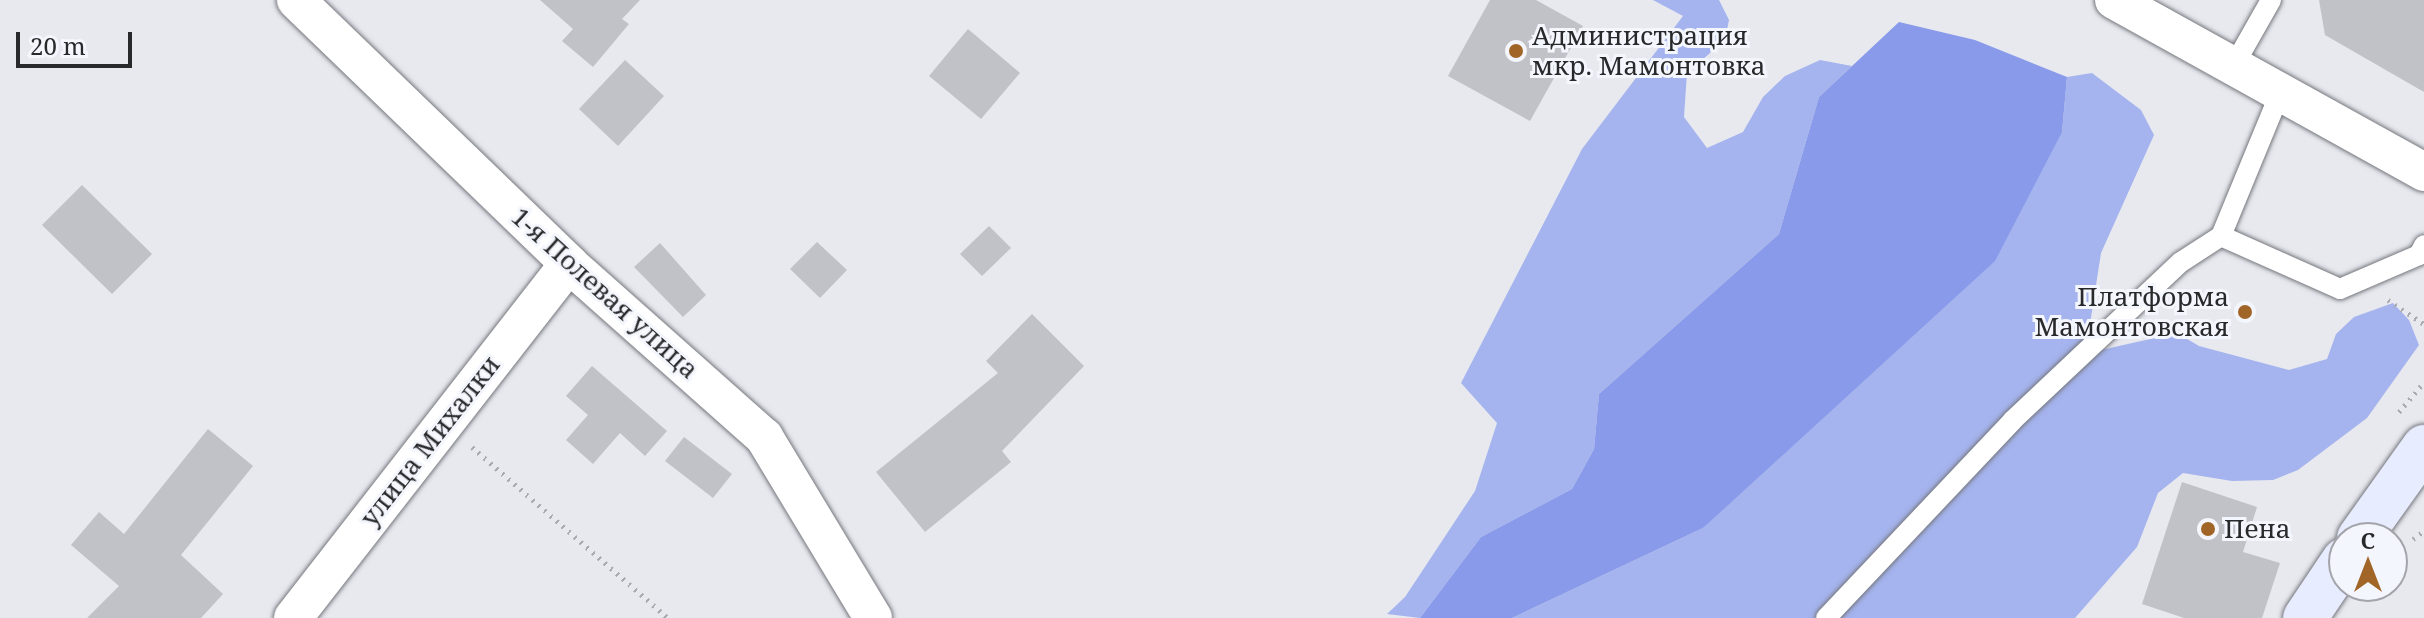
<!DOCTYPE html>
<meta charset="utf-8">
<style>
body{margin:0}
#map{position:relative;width:2424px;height:618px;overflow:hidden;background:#e7e9ef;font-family:"Noto Serif",serif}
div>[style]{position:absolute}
.green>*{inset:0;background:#a5b4ee}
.water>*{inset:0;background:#889ae9}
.building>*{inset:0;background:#c0c2c8}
.path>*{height:5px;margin-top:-2.5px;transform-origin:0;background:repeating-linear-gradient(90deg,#a9abb0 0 2px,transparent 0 8px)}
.roads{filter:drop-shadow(0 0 2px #76777d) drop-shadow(0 0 2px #76777d)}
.lane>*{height:20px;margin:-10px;padding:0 10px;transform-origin:10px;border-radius:10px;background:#fff}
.street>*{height:38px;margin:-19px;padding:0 19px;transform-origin:19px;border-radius:19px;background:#fff}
.secondary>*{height:44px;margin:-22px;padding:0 22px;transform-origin:22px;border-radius:22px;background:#e8ecff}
.dots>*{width:22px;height:22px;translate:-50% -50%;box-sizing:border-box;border:4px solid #f4f6fd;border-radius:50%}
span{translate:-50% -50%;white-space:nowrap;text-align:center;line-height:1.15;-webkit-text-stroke:6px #f4f6fd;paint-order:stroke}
.poi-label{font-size:26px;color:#28292b}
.left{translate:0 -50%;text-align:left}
.right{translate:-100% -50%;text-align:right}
.street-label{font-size:26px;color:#28292b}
.north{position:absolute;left:2328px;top:522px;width:80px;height:80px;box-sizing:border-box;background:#f4f6fd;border:2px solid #a2a4a9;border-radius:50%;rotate:0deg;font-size:22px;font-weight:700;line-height:32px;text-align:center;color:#28292b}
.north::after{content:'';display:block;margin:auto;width:28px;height:36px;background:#a16527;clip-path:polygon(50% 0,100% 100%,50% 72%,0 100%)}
.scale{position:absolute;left:16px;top:32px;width:116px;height:36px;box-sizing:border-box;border:4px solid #28292b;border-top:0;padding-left:10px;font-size:24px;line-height:28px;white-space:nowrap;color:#28292b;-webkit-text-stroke:6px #f4f6fd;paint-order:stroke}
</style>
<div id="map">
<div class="green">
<div style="clip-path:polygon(1653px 0,1719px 0,1729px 20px,1725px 40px,1687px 73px,1684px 117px,1707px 148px,1743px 132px,1763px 97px,1785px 76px,1820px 60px,1852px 66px,1819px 97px,1779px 234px,1599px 394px,1594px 449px,1572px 489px,1481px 537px,1420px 618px,1387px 614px,1405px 597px,1475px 491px,1497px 423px,1461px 383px,1582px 149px,1683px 16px)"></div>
<div style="clip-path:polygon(2092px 73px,2141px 110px,2154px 135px,2101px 253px,2090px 324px,2101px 350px,2177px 333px,2199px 346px,2289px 370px,2327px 359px,2336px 334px,2354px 317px,2393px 303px,2409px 320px,2419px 345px,2367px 418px,2298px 470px,2273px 480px,2232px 481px,2183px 473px,2158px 493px,2137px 547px,2075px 618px,1512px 618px,1703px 528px,2062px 132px,2067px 77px)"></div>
</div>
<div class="water">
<div style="clip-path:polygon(1899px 22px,1975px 40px,2067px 77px,2062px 132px,1995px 261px,1703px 528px,1512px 618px,1420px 618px,1481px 537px,1572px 489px,1594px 449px,1599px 394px,1779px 234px,1819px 97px)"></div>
</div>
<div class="building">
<div style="clip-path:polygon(540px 0,640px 0,622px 19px,629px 24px,593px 67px,562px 41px,573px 29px)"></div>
<div style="clip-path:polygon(1490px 0,1536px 0,1583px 26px,1530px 121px,1448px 76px)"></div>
<div style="clip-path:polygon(2319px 0,2424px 0,2424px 92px,2325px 35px)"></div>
<div style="clip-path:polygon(968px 29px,1020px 73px,981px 119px,929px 76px)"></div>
<div style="clip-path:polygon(625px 60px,664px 96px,618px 146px,579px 109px)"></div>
<div style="clip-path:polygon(82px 185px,152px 254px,112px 294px,42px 225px)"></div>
<div style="clip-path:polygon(989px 226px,1011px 248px,982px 276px,960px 254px)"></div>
<div style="clip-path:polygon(817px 242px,847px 270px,820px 298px,790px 269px)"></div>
<div style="clip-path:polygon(660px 243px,706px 295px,683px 317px,634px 267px)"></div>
<div style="clip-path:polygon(1032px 314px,1084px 366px,1002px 451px,1011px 462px,925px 532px,876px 472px,998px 373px,986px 361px)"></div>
<div style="clip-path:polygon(592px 366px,667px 431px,645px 456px,620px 433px,593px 464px,566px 440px,588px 415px,566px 396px)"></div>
<div style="clip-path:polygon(208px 429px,253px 466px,181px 555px,223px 594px,201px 618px,87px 618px,119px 586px,71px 545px,99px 512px,124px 534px)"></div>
<div style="clip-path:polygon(684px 437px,732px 474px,713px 498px,665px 461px)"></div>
<div style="clip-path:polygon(2182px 482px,2257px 507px,2243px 552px,2280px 563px,2262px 618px,2184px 618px,2142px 604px)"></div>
</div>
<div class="path">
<div style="left:2388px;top:300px;width:43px;rotate:33.7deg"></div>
<div style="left:2399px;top:412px;width:39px;rotate:-50deg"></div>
<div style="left:472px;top:447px;width:260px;rotate:41.1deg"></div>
<div style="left:2413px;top:539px;width:14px;rotate:-36deg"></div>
</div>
<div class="roads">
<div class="lane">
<div style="left:2233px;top:67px;width:77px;rotate:-60.4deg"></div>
<div style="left:2280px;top:93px;width:155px;rotate:112.4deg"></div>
<div style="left:2221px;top:236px;width:130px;rotate:24deg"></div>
<div style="left:2340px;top:289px;width:86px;rotate:-23.3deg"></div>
<div style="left:2419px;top:255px;width:11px;rotate:-63deg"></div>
<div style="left:1826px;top:618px;width:271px;rotate:-46.6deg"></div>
<div style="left:2012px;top:421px;width:232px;rotate:-43.3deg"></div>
<div style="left:2181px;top:262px;width:48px;rotate:-33deg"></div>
</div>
<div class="street">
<div style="left:296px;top:0;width:380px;rotate:44deg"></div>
<div style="left:569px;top:264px;width:261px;rotate:41.6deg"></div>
<div style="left:764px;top:437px;width:211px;rotate:58.9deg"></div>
<div style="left:2114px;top:0;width:355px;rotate:29deg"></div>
<div style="left:293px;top:618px;width:449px;rotate:-52.1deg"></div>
</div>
<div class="secondary">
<div style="left:2359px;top:538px;width:112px;rotate:-54.5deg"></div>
<div style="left:2305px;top:618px;width:70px;rotate:-56.1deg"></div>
</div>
</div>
<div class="dots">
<div style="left:1516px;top:51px;background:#a16527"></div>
<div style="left:2245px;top:312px;background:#a16527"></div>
<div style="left:2208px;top:529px;background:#a16527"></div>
</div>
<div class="poi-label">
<span class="left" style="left:1532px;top:51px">Администрация<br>мкр. Мамонтовка</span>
<span class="right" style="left:2229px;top:312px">Платформа<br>Мамонтовская</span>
<span class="left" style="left:2224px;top:529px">Пена</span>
</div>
<div class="street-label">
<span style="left:605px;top:293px;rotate:42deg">1-я Полевая улица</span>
<span style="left:430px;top:441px;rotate:-52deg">улица Михалки</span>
</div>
<div class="north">С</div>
<div class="scale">20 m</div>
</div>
